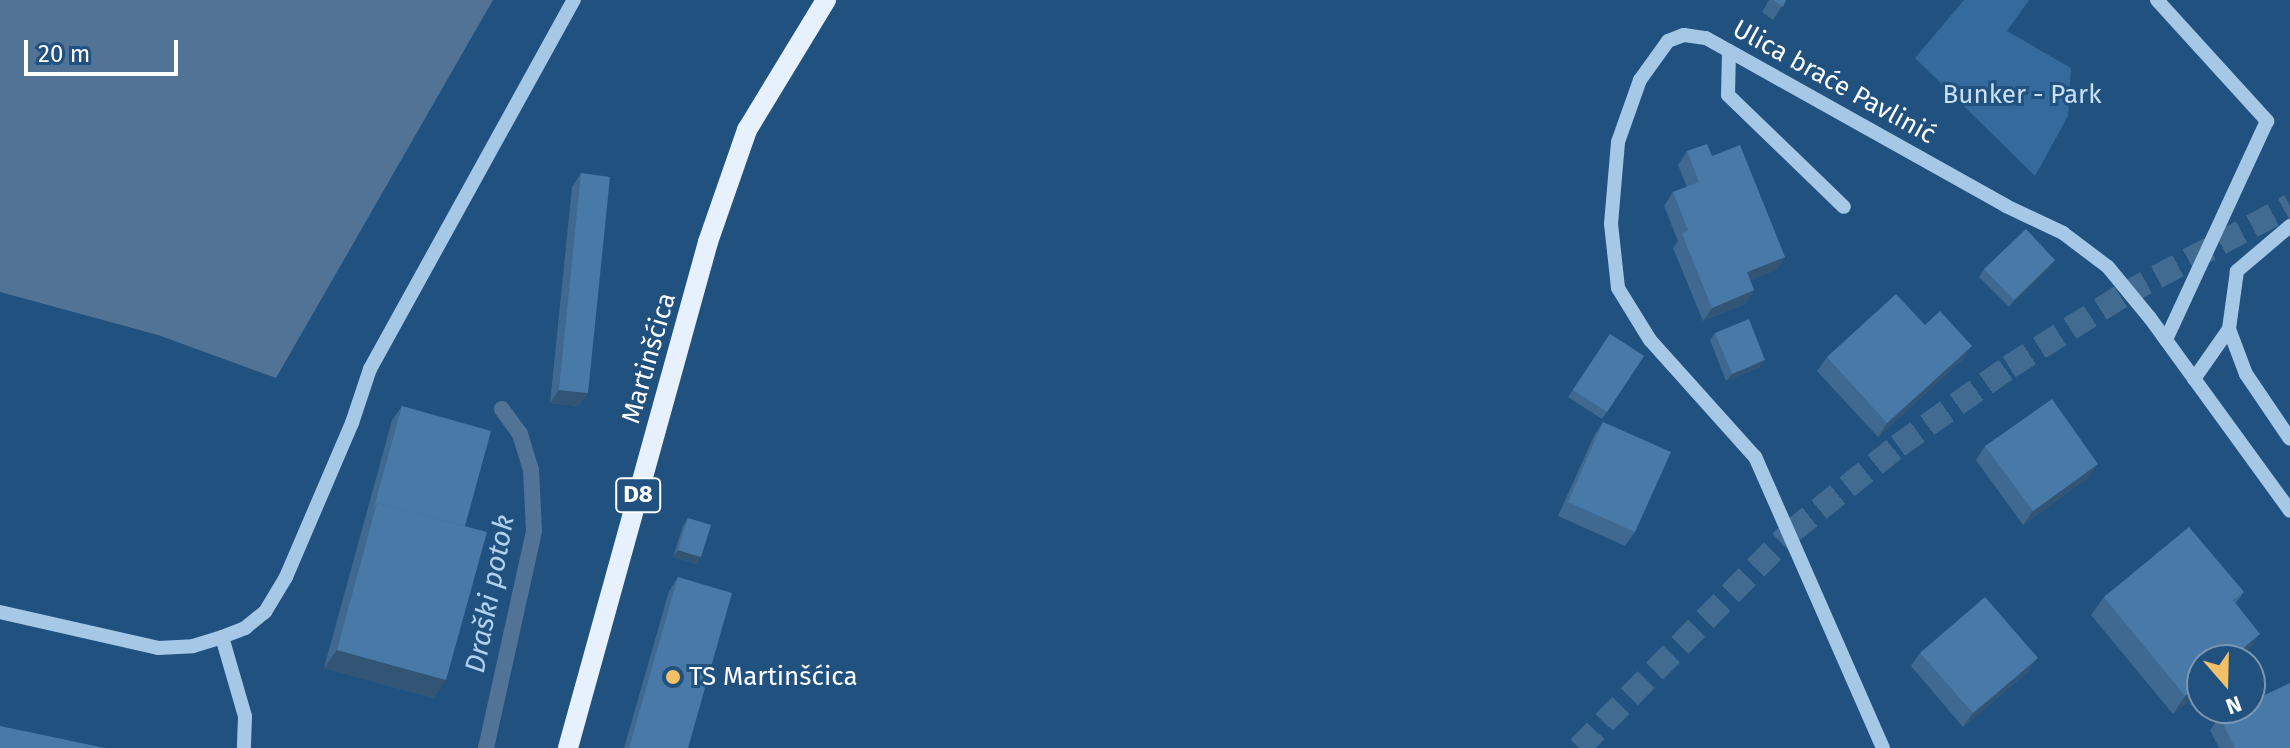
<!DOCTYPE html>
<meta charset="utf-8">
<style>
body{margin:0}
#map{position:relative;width:2290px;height:748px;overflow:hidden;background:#21517e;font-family:"Fira Sans",sans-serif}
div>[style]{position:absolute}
.green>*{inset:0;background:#346a9c}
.water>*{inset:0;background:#517496}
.stream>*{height:16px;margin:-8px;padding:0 8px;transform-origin:8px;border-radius:8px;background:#517496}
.highway-tunnel>*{height:24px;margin-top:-12px;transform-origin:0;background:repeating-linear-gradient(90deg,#426b91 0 24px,transparent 0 36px)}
.minor>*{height:14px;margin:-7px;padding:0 7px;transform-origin:7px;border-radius:7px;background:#a5c8e7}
.major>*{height:20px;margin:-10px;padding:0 10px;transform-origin:10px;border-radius:10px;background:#e6f1fd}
.wall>*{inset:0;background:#3f6990}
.shaded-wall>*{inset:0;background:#335575}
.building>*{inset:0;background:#497aa7}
.dots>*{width:22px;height:22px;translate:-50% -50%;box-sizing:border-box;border:4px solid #21517e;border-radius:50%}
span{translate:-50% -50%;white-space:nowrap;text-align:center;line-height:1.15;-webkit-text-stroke:6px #21517e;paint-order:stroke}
.shield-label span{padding:2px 6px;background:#21517e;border:2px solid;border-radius:6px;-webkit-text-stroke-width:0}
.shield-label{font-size:24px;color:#fff;font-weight:700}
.street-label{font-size:26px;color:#fff}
.park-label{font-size:26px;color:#c8e0f5}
.poi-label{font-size:26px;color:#fff}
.left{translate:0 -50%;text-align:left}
.water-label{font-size:28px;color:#b0d1ef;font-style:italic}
.north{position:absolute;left:2186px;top:644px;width:80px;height:80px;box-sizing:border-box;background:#21517e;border:2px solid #7a97b2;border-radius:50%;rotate:160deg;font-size:22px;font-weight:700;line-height:32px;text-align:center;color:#fff}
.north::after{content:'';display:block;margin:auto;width:28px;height:36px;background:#f4c066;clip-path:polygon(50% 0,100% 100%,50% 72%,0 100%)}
.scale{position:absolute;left:24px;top:40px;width:154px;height:36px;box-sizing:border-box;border:4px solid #fff;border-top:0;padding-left:10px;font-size:24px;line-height:28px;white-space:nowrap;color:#fff;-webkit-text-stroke:6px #21517e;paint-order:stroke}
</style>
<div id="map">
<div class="green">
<div style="clip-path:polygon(1964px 0,2029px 0,2007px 31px,2071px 68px,2068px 116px,2035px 176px,1915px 58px)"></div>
</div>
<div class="water">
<div style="clip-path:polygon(0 0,493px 0,276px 378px,158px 335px,0 292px)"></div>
</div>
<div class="stream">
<div style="left:486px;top:748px;width:222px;rotate:-77.5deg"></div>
<div style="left:534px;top:531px;width:61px;rotate:-92.8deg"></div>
<div style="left:531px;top:470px;width:38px;rotate:-107deg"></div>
<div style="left:520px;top:434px;width:31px;rotate:-126deg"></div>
</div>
<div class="highway-tunnel">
<div style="left:1579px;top:748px;width:303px;rotate:-45.5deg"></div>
<div style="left:1791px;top:532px;width:137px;rotate:-38.8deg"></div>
<div style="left:1898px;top:446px;width:136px;rotate:-35.4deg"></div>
<div style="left:2009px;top:367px;width:137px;rotate:-32.2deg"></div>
<div style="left:2125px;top:294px;width:187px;rotate:-28.1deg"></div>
</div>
<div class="minor">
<div style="left:2157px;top:0;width:164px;rotate:47.7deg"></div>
<div style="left:2267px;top:121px;width:241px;rotate:114.8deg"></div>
<div style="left:1729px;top:51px;width:44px;rotate:91.3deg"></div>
<div style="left:1728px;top:95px;width:161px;rotate:44deg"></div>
<div style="left:2290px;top:226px;width:70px;rotate:139.7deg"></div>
<div style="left:2237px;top:271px;width:59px;rotate:97.9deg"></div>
<div style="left:2229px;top:329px;width:48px;rotate:69.3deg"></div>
<div style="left:2246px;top:374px;width:78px;rotate:55.9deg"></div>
<div style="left:2194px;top:379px;width:61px;rotate:-55deg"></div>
<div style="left:0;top:612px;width:162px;rotate:12.8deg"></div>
<div style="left:158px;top:648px;width:35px;rotate:-3deg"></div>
<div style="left:193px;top:646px;width:30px;rotate:-17deg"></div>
<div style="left:222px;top:637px;width:25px;rotate:-21deg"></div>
<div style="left:245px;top:628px;width:26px;rotate:-39deg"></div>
<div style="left:265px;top:612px;width:41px;rotate:-59deg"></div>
<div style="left:286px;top:577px;width:168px;rotate:-66.8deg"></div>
<div style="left:352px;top:423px;width:57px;rotate:-71.6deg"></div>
<div style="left:370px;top:369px;width:422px;rotate:-61.1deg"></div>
<div style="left:222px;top:637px;width:82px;rotate:73.8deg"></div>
<div style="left:245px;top:716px;width:32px;rotate:92deg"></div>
<div style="left:1883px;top:748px;width:318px;rotate:-113.7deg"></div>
<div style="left:1755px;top:457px;width:157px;rotate:-131.9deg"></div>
<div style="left:1650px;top:340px;width:61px;rotate:-121.6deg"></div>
<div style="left:1618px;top:288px;width:64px;rotate:-96.2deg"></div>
<div style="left:1611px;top:224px;width:82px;rotate:-85.1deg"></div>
<div style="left:1618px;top:142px;width:66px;rotate:-70.5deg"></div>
<div style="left:1640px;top:80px;width:48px;rotate:-54.3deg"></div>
<div style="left:1668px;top:41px;width:17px;rotate:-21deg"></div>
<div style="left:1684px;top:35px;width:22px;rotate:8deg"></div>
<div style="left:1706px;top:38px;width:344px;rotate:29.2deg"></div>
<div style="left:2006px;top:206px;width:63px;rotate:25.3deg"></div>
<div style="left:2063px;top:233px;width:56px;rotate:37.1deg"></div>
<div style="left:2108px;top:267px;width:66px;rotate:50.5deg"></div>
<div style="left:2150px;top:318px;width:238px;rotate:54deg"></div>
</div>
<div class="major">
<div style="left:568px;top:748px;width:525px;rotate:-74.53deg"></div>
<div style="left:708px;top:242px;width:119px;rotate:-70.8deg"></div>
<div style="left:747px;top:130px;width:152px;rotate:-58.7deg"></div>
</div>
<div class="wall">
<div style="clip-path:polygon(1769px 0,1786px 0,1773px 20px,1762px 12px)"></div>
<div style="clip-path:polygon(1687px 151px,1712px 156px,1785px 257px,1776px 270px,1750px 280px,1754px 290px,1745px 304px,1703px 321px,1673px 248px,1678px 241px,1664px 206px,1673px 192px,1687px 187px,1678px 165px)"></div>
<div style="clip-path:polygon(581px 173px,588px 393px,578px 406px,550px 403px,572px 187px)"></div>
<div style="clip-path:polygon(2055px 260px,2050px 267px,2009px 307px,1979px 277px,1984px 269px)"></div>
<div style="clip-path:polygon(1925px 325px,1963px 359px,1878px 437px,1817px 371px,1827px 357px)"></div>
<div style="clip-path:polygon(1715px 333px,1760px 367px,1726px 381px,1710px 340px)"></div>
<div style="clip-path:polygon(1610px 334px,1644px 356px,1602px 419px,1568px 397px)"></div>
<div style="clip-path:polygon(402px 406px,465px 526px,434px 698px,324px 668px,392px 420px)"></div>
<div style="clip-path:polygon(1603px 422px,1635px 532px,1625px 546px,1558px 516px,1594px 436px)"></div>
<div style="clip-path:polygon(1985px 446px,2089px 477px,2023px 525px,1976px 460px)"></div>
<div style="clip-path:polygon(688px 518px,696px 564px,673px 557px,683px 526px)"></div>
<div style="clip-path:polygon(678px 577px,688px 748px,624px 748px,669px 591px)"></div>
<div style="clip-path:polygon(2244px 592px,2236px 603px,2248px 651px,2238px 660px,2202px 660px,2202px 690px,2173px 714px,2091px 615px,2104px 597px)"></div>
<div style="clip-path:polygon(1920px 653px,2029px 671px,1963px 727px,1911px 666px)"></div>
<div style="clip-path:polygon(2220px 717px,2290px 748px,2219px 748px,2210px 730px)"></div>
</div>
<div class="shaded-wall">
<div style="clip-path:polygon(1785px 257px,1776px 270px,1738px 286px,1747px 272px)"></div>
<div style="clip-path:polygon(2055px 260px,2050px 267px,2009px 307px,2014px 300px)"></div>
<div style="clip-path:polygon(1754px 290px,1745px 304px,1703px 321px,1712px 308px)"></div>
<div style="clip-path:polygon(1972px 346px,1963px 359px,1878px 437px,1887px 423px)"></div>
<div style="clip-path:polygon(1765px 360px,1760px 367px,1726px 381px,1732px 374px)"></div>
<div style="clip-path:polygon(559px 390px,588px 393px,578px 406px,550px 403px)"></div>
<div style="clip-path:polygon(2098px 464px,2089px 477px,2023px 525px,2033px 511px)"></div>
<div style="clip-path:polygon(678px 550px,701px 557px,696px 564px,673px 557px)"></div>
<div style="clip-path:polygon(2260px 634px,2248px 651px,2238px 660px,2229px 660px)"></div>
<div style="clip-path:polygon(337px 650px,446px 680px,434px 698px,324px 668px)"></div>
<div style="clip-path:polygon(2038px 658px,2029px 671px,1963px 727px,1973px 713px)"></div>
<div style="clip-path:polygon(2202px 682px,2202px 690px,2173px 714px,2185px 696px)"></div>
</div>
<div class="building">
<div style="clip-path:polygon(1773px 0,1786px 0,1783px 7px)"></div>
<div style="clip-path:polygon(1707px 144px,1712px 156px,1740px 145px,1785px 257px,1747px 272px,1754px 290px,1712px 308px,1682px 234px,1688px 230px,1673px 192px,1699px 182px,1687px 151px)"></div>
<div style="clip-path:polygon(581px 173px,610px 177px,588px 393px,559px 390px)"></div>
<div style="clip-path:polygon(2026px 229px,2055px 260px,2014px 300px,1984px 269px)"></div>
<div style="clip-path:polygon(1896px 294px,1925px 325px,1940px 311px,1972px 346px,1887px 423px,1827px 357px)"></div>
<div style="clip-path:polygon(1749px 319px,1765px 360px,1732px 374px,1715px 333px)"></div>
<div style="clip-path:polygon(1610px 334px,1644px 356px,1607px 412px,1573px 390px)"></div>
<div style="clip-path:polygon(2052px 399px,2098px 464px,2033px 511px,1985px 446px)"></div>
<div style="clip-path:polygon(402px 406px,491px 431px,465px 526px,377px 503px,374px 507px)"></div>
<div style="clip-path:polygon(1603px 422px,1671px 452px,1635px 532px,1568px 502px)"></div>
<div style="clip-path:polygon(377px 503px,487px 532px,446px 680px,337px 650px)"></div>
<div style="clip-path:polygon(688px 518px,711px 525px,701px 557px,678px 550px)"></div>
<div style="clip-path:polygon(2189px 527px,2244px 592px,2233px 600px,2260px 634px,2229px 660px,2202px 660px,2202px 682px,2185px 696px,2104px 597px)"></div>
<div style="clip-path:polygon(678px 577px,732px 593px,688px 748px,629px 748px)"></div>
<div style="clip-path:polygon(1985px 597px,2038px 658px,1973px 713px,1920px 653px)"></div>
<div style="clip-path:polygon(2290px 683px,2290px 748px,2235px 748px,2220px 717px,2238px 708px,2250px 708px,2250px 702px)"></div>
<div style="clip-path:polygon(0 726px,105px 748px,0 748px)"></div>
</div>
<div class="dots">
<div style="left:673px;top:677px;background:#f4c066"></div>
</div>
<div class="shield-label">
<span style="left:638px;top:495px">D8</span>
</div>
<div class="street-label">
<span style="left:1834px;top:82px;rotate:29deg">Ulica braće Pavlinić</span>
<span style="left:649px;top:358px;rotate:-74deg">Martinšćica</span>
</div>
<div class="park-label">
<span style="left:2022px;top:95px">Bunker - Park</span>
</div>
<div class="poi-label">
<span class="left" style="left:689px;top:677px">TS Martinšćica</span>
</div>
<div class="water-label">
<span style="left:490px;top:594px;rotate:-79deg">Draški potok</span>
</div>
<div class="north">N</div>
<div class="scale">20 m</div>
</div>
